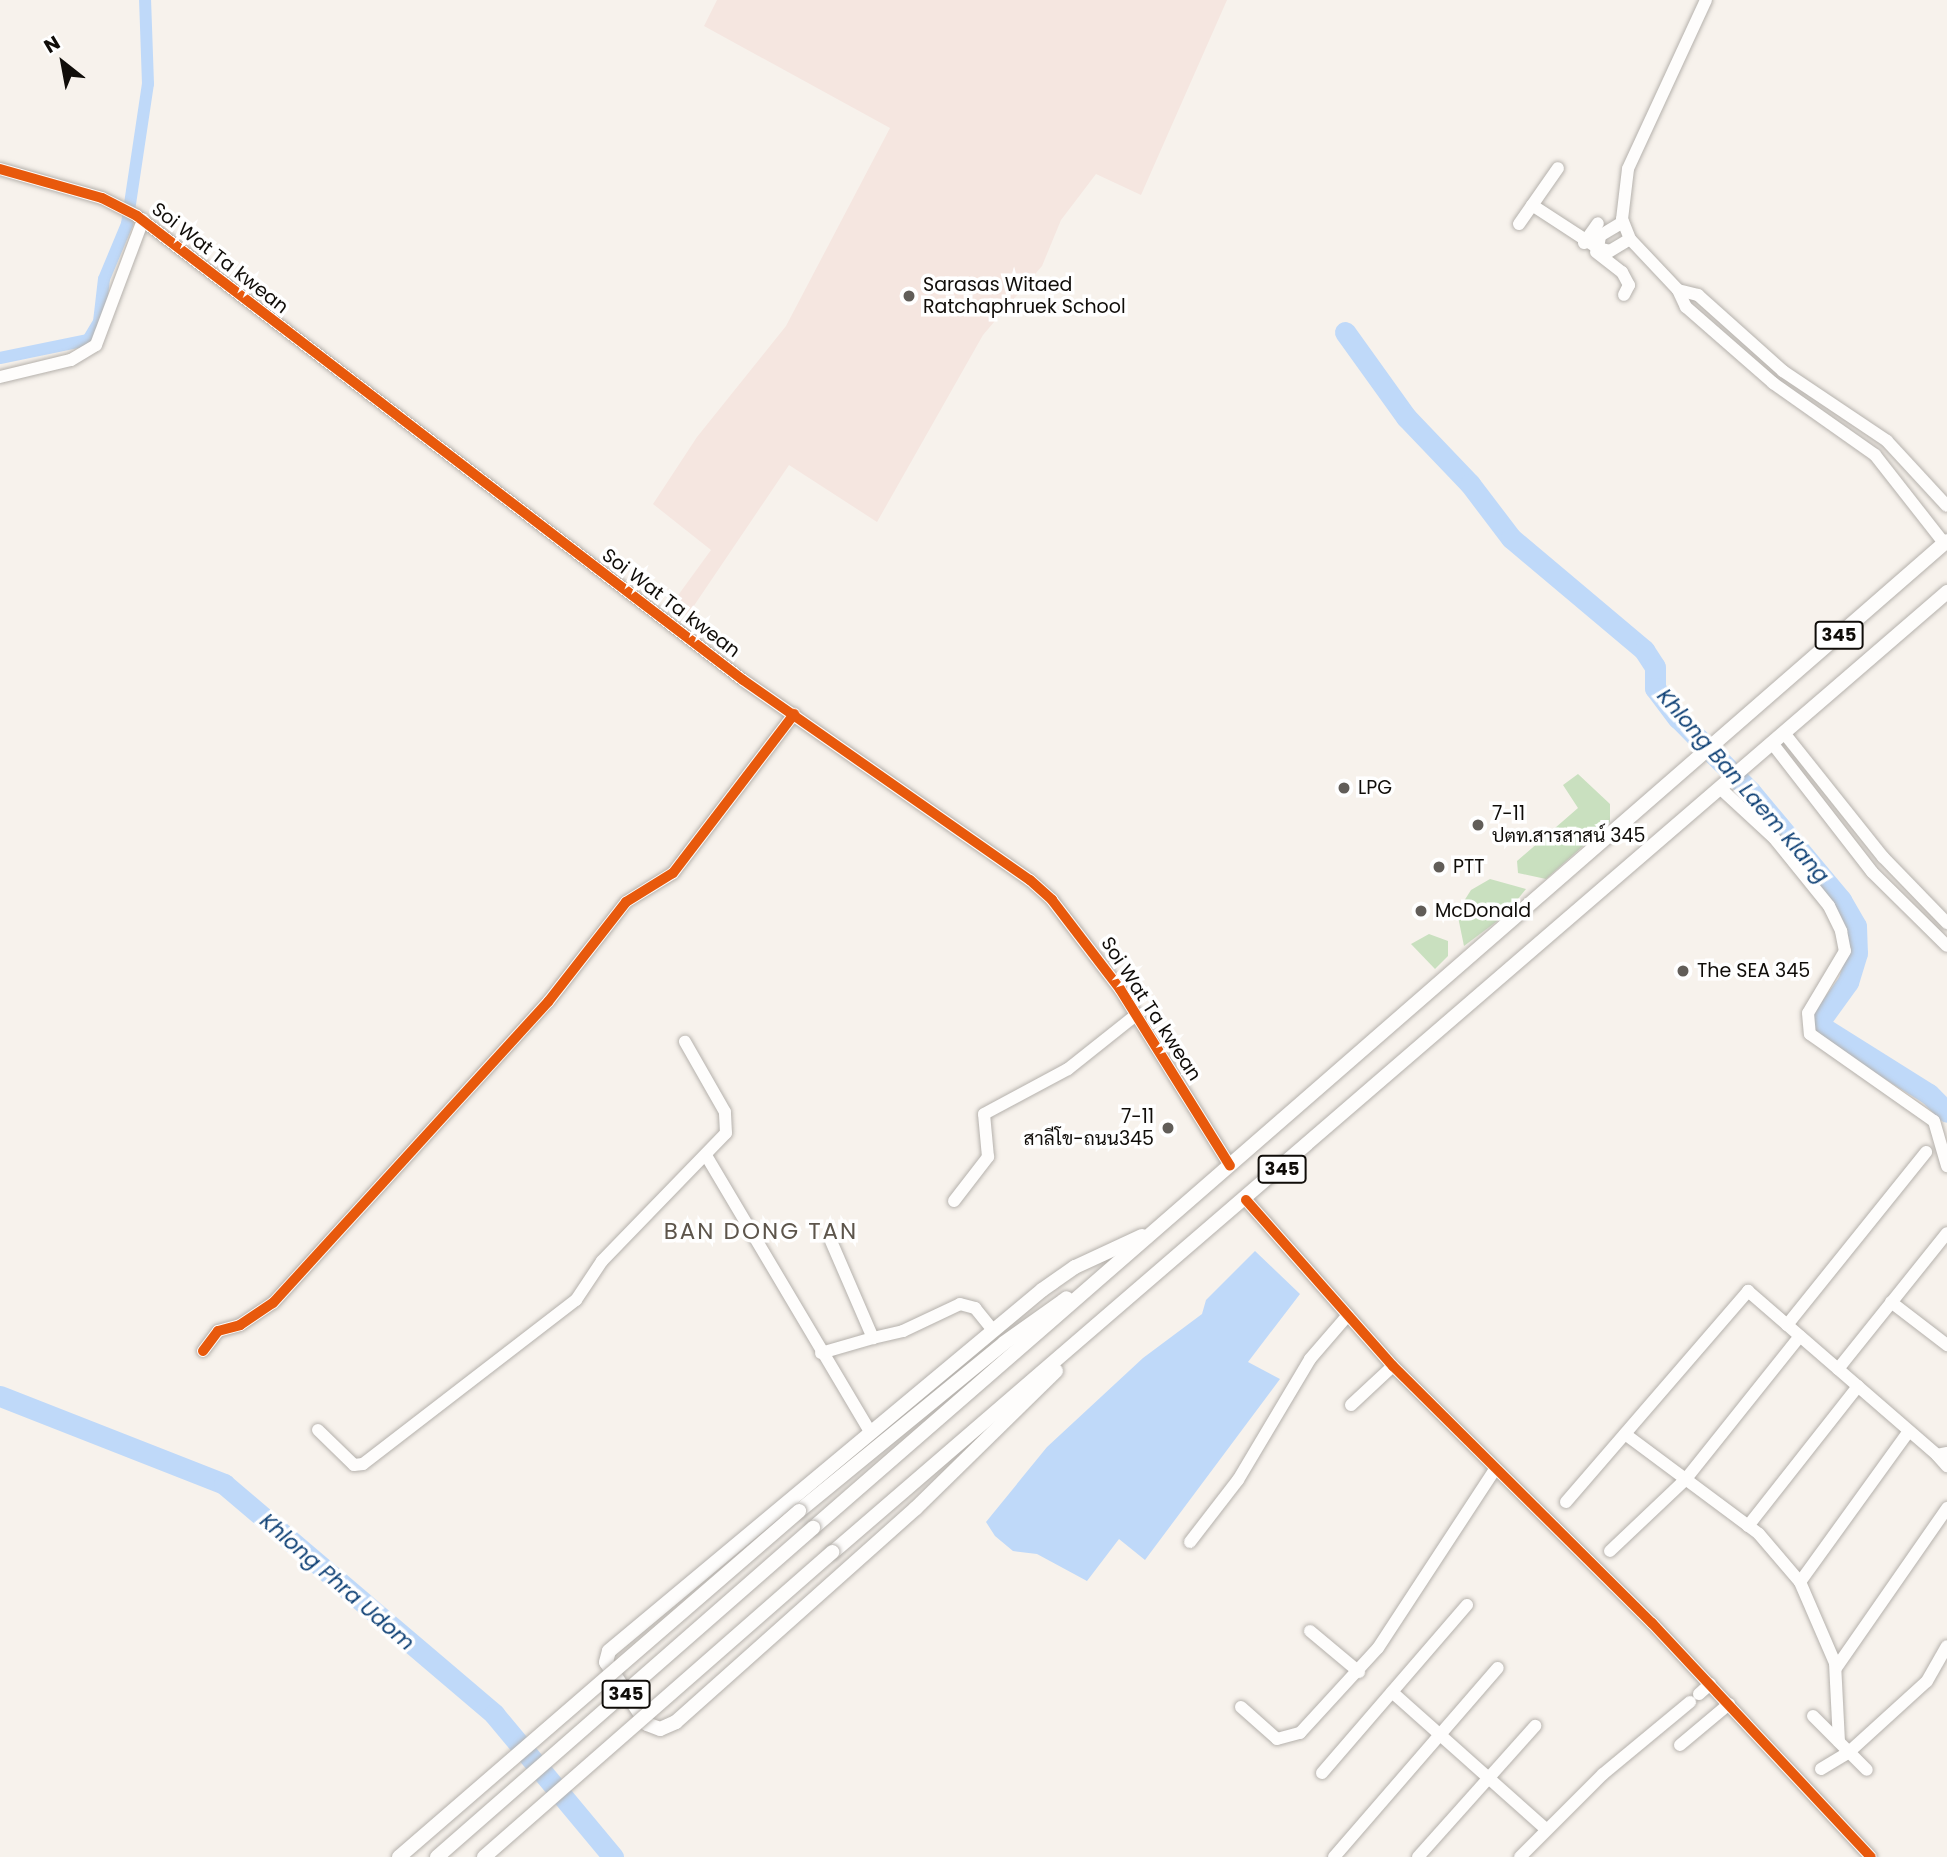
<!DOCTYPE html>
<meta charset="utf-8">
<style>
body{margin:0}
#map{position:relative;width:1947px;height:1857px;overflow:hidden;background:#f7f2ec;font-family:Poppins,Sarabun,sans-serif}
div>[style]{position:absolute}
.education>*{inset:0;background:#f5e6e0}
.green>*{inset:0;background:#c9e0bf}
.water>*{inset:0;background:#bfd9f9}
.canal>*{height:12px;margin:-6px;padding:0 6px;transform-origin:6px;border-radius:6px;background:#bfd9f9}
.river>*{height:21px;margin:-10.5px;padding:0 10.5px;transform-origin:10.5px;border-radius:10.5px;background:#bfd9f9}
.roads{filter:drop-shadow(0 0 2px #b5b1ac) drop-shadow(0 0 2px #b5b1ac)}
.minor>*{height:12px;margin:-6px;padding:0 6px;transform-origin:6px;border-radius:6px;background:#fefdfc}
.major>*{height:14px;margin:-7px;padding:0 7px;transform-origin:7px;border-radius:7px;background:#fefdfc}
.bridges{filter:drop-shadow(0 0 2px #b5b1ac) drop-shadow(0 0 2px #b5b1ac)}
.major-bridge>*{height:14px;margin:-7px;padding:0 7px;transform-origin:7px;border-radius:7px;background:#fefdfc}
.cycleway>*{height:10px;margin:-5px;padding:0 5px;transform-origin:5px;border-radius:5px;background:#e8590c}
.dots>*{width:19px;height:19px;translate:-50% -50%;box-sizing:border-box;border:4px solid #fff;border-radius:50%}
span{translate:-50% -50%;white-space:nowrap;text-align:center;line-height:1.15;-webkit-text-stroke:7px #fff;paint-order:stroke}
.shield-label span{padding:2px 5px;background:#fff;border:2px solid;border-radius:5px;-webkit-text-stroke-width:0}
.shield-label{font-size:18px;color:#100d09;font-weight:700}
.street-label{font-size:19px;color:#100d09}
.poi-label{font-size:19px;color:#100d09}
.left{translate:0 -50%;text-align:left}
.right{translate:-100% -50%;text-align:right}
.water-label{font-size:21px;color:#0e4075;font-style:italic}
.quarter-label{font-size:23px;color:#5d554b;letter-spacing:2px}
.north{position:absolute;left:28px;top:28px;width:70px;height:70px;-webkit-text-stroke:5px #fff;paint-order:stroke;rotate:329deg;font-size:19px;font-weight:700;line-height:28px;text-align:center;color:#100d09}
.north::after{content:'';display:block;margin:auto;width:24px;height:32px;background:#100d09;clip-path:polygon(50% 0,100% 100%,50% 72%,0 100%)}
</style>
<div id="map">
<div class="education">
<div style="clip-path:polygon(717px 0,1227px 0,1141px 195px,1096px 174px,1061px 220px,1042px 266px,983px 335px,877px 522px,789px 465px,687px 616px,671px 605px,711px 550px,653px 504px,697px 437px,786px 326px,890px 128px,704px 26px)"></div>
</div>
<div class="green">
<div style="clip-path:polygon(1578px 774px,1610px 804px,1610px 822px,1546px 879px,1518px 873px,1517px 861px,1578px 808px,1563px 785px)"></div>
<div style="clip-path:polygon(1490px 879px,1526px 889px,1504px 916px,1464px 946px,1457px 912px,1471px 890px)"></div>
<div style="clip-path:polygon(1429px 934px,1448px 941px,1448px 956px,1435px 969px,1411px 944px)"></div>
</div>
<div class="water">
<div style="clip-path:polygon(1255px 1251px,1300px 1294px,1248px 1362px,1280px 1379px,1145px 1560px,1119px 1539px,1087px 1581px,1037px 1554px,1013px 1551px,995px 1536px,986px 1522px,1047px 1447px,1143px 1358px,1202px 1314px,1206px 1300px)"></div>
</div>
<div class="canal">
<div style="left:0;top:358px;width:90px;rotate:-11.6deg"></div>
<div style="left:88px;top:340px;width:21px;rotate:-59deg"></div>
<div style="left:99px;top:322px;width:43px;rotate:-83.4deg"></div>
<div style="left:104px;top:279px;width:60px;rotate:-67.3deg"></div>
<div style="left:127px;top:224px;width:142px;rotate:-81.5deg"></div>
<div style="left:148px;top:84px;width:84px;rotate:-92deg"></div>
</div>
<div class="river">
<div style="left:1345px;top:332px;width:105px;rotate:54.3deg"></div>
<div style="left:1406px;top:417px;width:93px;rotate:46.3deg"></div>
<div style="left:1470px;top:484px;width:68px;rotate:52.8deg"></div>
<div style="left:1511px;top:538px;width:174px;rotate:40.1deg"></div>
<div style="left:1644px;top:650px;width:20px;rotate:57deg"></div>
<div style="left:1655px;top:667px;width:21px;rotate:90deg"></div>
<div style="left:1655px;top:688px;width:38px;rotate:53deg"></div>
<div style="left:1678px;top:718px;width:103px;rotate:45.4deg"></div>
<div style="left:1750px;top:791px;width:142px;rotate:50.1deg"></div>
<div style="left:1841px;top:900px;width:30px;rotate:60deg"></div>
<div style="left:1856px;top:926px;width:27px;rotate:88deg"></div>
<div style="left:1857px;top:953px;width:30px;rotate:107deg"></div>
<div style="left:1848px;top:982px;width:48px;rotate:125.7deg"></div>
<div style="left:1820px;top:1021px;width:6px;rotate:72deg"></div>
<div style="left:1822px;top:1027px;width:126px;rotate:32.1deg"></div>
<div style="left:1929px;top:1094px;width:25px;rotate:45deg"></div>
<div style="left:0;top:1396px;width:241px;rotate:21.4deg"></div>
<div style="left:224px;top:1484px;width:355px;rotate:40.4deg"></div>
<div style="left:494px;top:1714px;width:186px;rotate:50.2deg"></div>
</div>
<div class="roads">
<div class="minor">
<div style="left:1706px;top:0;width:186px;rotate:114.8deg"></div>
<div style="left:1628px;top:169px;width:50px;rotate:96.8deg"></div>
<div style="left:1622px;top:219px;width:22px;rotate:68deg"></div>
<div style="left:1630px;top:239px;width:70px;rotate:46.7deg"></div>
<div style="left:1678px;top:290px;width:19px;rotate:65deg"></div>
<div style="left:1686px;top:307px;width:116px;rotate:41.1deg"></div>
<div style="left:1773px;top:383px;width:125px;rotate:35.2deg"></div>
<div style="left:1875px;top:455px;width:112px;rotate:51.9deg"></div>
<div style="left:0;top:169px;width:106px;rotate:15.9deg"></div>
<div style="left:102px;top:198px;width:39px;rotate:27deg"></div>
<div style="left:137px;top:216px;width:763px;rotate:37.44deg"></div>
<div style="left:743px;top:680px;width:350px;rotate:34.9deg"></div>
<div style="left:1030px;top:880px;width:30px;rotate:42deg"></div>
<div style="left:1052px;top:900px;width:112px;rotate:52.6deg"></div>
<div style="left:1120px;top:989px;width:208px;rotate:58.1deg"></div>
<div style="left:1532px;top:205px;width:79px;rotate:33.1deg"></div>
<div style="left:1623px;top:222px;width:27px;rotate:149deg"></div>
<div style="left:1600px;top:236px;width:12px;rotate:99deg"></div>
<div style="left:1598px;top:248px;width:12px;rotate:14deg"></div>
<div style="left:1610px;top:251px;width:23px;rotate:-31deg"></div>
<div style="left:1519px;top:224px;width:68px;rotate:-55.1deg"></div>
<div style="left:1584px;top:243px;width:24px;rotate:-55deg"></div>
<div style="left:1596px;top:252px;width:33px;rotate:38deg"></div>
<div style="left:1622px;top:272px;width:15px;rotate:62deg"></div>
<div style="left:1629px;top:285px;width:11px;rotate:117deg"></div>
<div style="left:1678px;top:290px;width:21px;rotate:14deg"></div>
<div style="left:1698px;top:295px;width:114px;rotate:41.8deg"></div>
<div style="left:1783px;top:371px;width:125px;rotate:33.9deg"></div>
<div style="left:1887px;top:441px;width:88px;rotate:47.3deg"></div>
<div style="left:0;top:377px;width:73px;rotate:-13.5deg"></div>
<div style="left:71px;top:360px;width:29px;rotate:-31deg"></div>
<div style="left:96px;top:345px;width:134px;rotate:-69.4deg"></div>
<div style="left:1784px;top:733px;width:159px;rotate:51.4deg"></div>
<div style="left:1883px;top:857px;width:92px;rotate:45.9deg"></div>
<div style="left:1772px;top:743px;width:163px;rotate:52.2deg"></div>
<div style="left:1872px;top:872px;width:105px;rotate:44.6deg"></div>
<div style="left:1721px;top:789px;width:72px;rotate:42.8deg"></div>
<div style="left:1774px;top:838px;width:87px;rotate:51deg"></div>
<div style="left:1829px;top:906px;width:28px;rotate:64deg"></div>
<div style="left:1841px;top:931px;width:20px;rotate:79deg"></div>
<div style="left:1845px;top:951px;width:72px;rotate:120.8deg"></div>
<div style="left:1808px;top:1013px;width:21px;rotate:85deg"></div>
<div style="left:1810px;top:1034px;width:151px;rotate:35.1deg"></div>
<div style="left:1934px;top:1121px;width:47px;rotate:73.9deg"></div>
<div style="left:707px;top:1157px;width:317px;rotate:59.3deg"></div>
<div style="left:1246px;top:1200px;width:222px;rotate:48.5deg"></div>
<div style="left:1393px;top:1366px;width:365px;rotate:44.8deg"></div>
<div style="left:1652px;top:1623px;width:320px;rotate:46.9deg"></div>
<div style="left:954px;top:1201px;width:56px;rotate:-52.3deg"></div>
<div style="left:988px;top:1157px;width:43px;rotate:-95.3deg"></div>
<div style="left:984px;top:1114px;width:95px;rotate:-28.2deg"></div>
<div style="left:1068px;top:1069px;width:87px;rotate:-38.5deg"></div>
<div style="left:831px;top:1241px;width:106px;rotate:66.6deg"></div>
<div style="left:873px;top:1338px;width:31px;rotate:-13deg"></div>
<div style="left:903px;top:1331px;width:63px;rotate:-25.3deg"></div>
<div style="left:960px;top:1304px;width:16px;rotate:15deg"></div>
<div style="left:975px;top:1308px;width:27px;rotate:51deg"></div>
<div style="left:1891px;top:1302px;width:71px;rotate:37.5deg"></div>
<div style="left:1787px;top:1325px;width:222px;rotate:-51.2deg"></div>
<div style="left:203px;top:1351px;width:25px;rotate:-53deg"></div>
<div style="left:218px;top:1331px;width:23px;rotate:-15deg"></div>
<div style="left:240px;top:1325px;width:40px;rotate:-34deg"></div>
<div style="left:273px;top:1303px;width:408px;rotate:-47.6deg"></div>
<div style="left:548px;top:1002px;width:127px;rotate:-52deg"></div>
<div style="left:626px;top:902px;width:55px;rotate:-31.7deg"></div>
<div style="left:673px;top:873px;width:200px;rotate:-52.7deg"></div>
<div style="left:821px;top:1353px;width:54px;rotate:-16.1deg"></div>
<div style="left:1838px;top:1369px;width:174px;rotate:-51.3deg"></div>
<div style="left:1351px;top:1405px;width:57px;rotate:-42.9deg"></div>
<div style="left:318px;top:1430px;width:50px;rotate:44.2deg"></div>
<div style="left:354px;top:1465px;width:9px;rotate:-6deg"></div>
<div style="left:363px;top:1464px;width:269px;rotate:-37.6deg"></div>
<div style="left:576px;top:1300px;width:47px;rotate:-56.3deg"></div>
<div style="left:602px;top:1261px;width:178px;rotate:-45.9deg"></div>
<div style="left:726px;top:1133px;width:21px;rotate:-93deg"></div>
<div style="left:725px;top:1112px;width:81px;rotate:-119.7deg"></div>
<div style="left:1625px;top:1434px;width:167px;rotate:36.7deg"></div>
<div style="left:1759px;top:1534px;width:63px;rotate:49.5deg"></div>
<div style="left:1800px;top:1582px;width:88px;rotate:66.6deg"></div>
<div style="left:1835px;top:1663px;width:79px;rotate:87.1deg"></div>
<div style="left:1947px;top:1453px;width:10px;rotate:169deg"></div>
<div style="left:1937px;top:1455px;width:15px;rotate:48deg"></div>
<div style="left:1566px;top:1502px;width:279px;rotate:-49.2deg"></div>
<div style="left:1748px;top:1291px;width:250px;rotate:40.9deg"></div>
<div style="left:1748px;top:1526px;width:178px;rotate:-51.8deg"></div>
<div style="left:1190px;top:1542px;width:78px;rotate:-52.3deg"></div>
<div style="left:1238px;top:1480px;width:141px;rotate:-59.2deg"></div>
<div style="left:1310px;top:1359px;width:58px;rotate:-49.2deg"></div>
<div style="left:1610px;top:1551px;width:103px;rotate:-43.4deg"></div>
<div style="left:1685px;top:1480px;width:184px;rotate:-51.4deg"></div>
<div style="left:1800px;top:1582px;width:186px;rotate:-54.2deg"></div>
<div style="left:1310px;top:1631px;width:64px;rotate:39.9deg"></div>
<div style="left:1836px;top:1668px;width:195px;rotate:-55.2deg"></div>
<div style="left:1392px;top:1692px;width:206px;rotate:41.7deg"></div>
<div style="left:1699px;top:1694px;width:15px;rotate:-42deg"></div>
<div style="left:1241px;top:1707px;width:48px;rotate:41.6deg"></div>
<div style="left:1277px;top:1739px;width:24px;rotate:-15deg"></div>
<div style="left:1300px;top:1733px;width:115px;rotate:-47.5deg"></div>
<div style="left:1378px;top:1648px;width:214px;rotate:-56.8deg"></div>
<div style="left:1813px;top:1716px;width:76px;rotate:45deg"></div>
<div style="left:1680px;top:1745px;width:64px;rotate:-39.9deg"></div>
<div style="left:1821px;top:1769px;width:33px;rotate:-31deg"></div>
<div style="left:1849px;top:1752px;width:105px;rotate:-42.3deg"></div>
<div style="left:1927px;top:1681px;width:40px;rotate:-60.3deg"></div>
<div style="left:1322px;top:1773px;width:222px;rotate:-49.2deg"></div>
<div style="left:1334px;top:1857px;width:250px;rotate:-49.1deg"></div>
<div style="left:1418px;top:1857px;width:176px;rotate:-48.2deg"></div>
<div style="left:1520px;top:1857px;width:117px;rotate:-45deg"></div>
<div style="left:1603px;top:1774px;width:113px;rotate:-39.6deg"></div>
</div>
<div class="major">
<div style="left:1056px;top:1371px;width:196px;rotate:135.6deg"></div>
<div style="left:916px;top:1508px;width:322px;rotate:138.3deg"></div>
<div style="left:676px;top:1722px;width:17px;rotate:156deg"></div>
<div style="left:660px;top:1729px;width:14px;rotate:-159deg"></div>
<div style="left:647px;top:1724px;width:74px;rotate:-123.5deg"></div>
<div style="left:606px;top:1662px;width:11px;rotate:-75deg"></div>
<div style="left:609px;top:1651px;width:564px;rotate:-39.82deg"></div>
<div style="left:1042px;top:1290px;width:40px;rotate:-34.9deg"></div>
<div style="left:1075px;top:1267px;width:74px;rotate:-24.8deg"></div>
<div style="left:799px;top:1511px;width:265px;rotate:-39.3deg"></div>
<div style="left:1004px;top:1343px;width:77px;rotate:-35.5deg"></div>
<div style="left:813px;top:1528px;width:1503px;rotate:-41.04deg"></div>
<div style="left:833px;top:1552px;width:1471px;rotate:-40.75deg"></div>
</div>
</div>
<div class="bridges">
<div class="major-bridge">
<div style="left:399px;top:1857px;width:529px;rotate:-40.86deg"></div>
<div style="left:437px;top:1857px;width:500px;rotate:-41.2deg"></div>
<div style="left:484px;top:1857px;width:463px;rotate:-41.2deg"></div>
</div>
</div>
<div class="cycleway">
<div style="left:0;top:169px;width:106px;rotate:15.9deg"></div>
<div style="left:102px;top:198px;width:39px;rotate:27deg"></div>
<div style="left:137px;top:216px;width:763px;rotate:37.44deg"></div>
<div style="left:743px;top:680px;width:350px;rotate:34.9deg"></div>
<div style="left:1030px;top:880px;width:30px;rotate:42deg"></div>
<div style="left:1052px;top:900px;width:112px;rotate:52.6deg"></div>
<div style="left:1120px;top:989px;width:208px;rotate:58.1deg"></div>
<div style="left:1246px;top:1200px;width:222px;rotate:48.5deg"></div>
<div style="left:1393px;top:1366px;width:365px;rotate:44.8deg"></div>
<div style="left:1652px;top:1623px;width:320px;rotate:46.9deg"></div>
<div style="left:203px;top:1351px;width:25px;rotate:-53deg"></div>
<div style="left:218px;top:1331px;width:23px;rotate:-15deg"></div>
<div style="left:240px;top:1325px;width:40px;rotate:-34deg"></div>
<div style="left:273px;top:1303px;width:408px;rotate:-47.6deg"></div>
<div style="left:548px;top:1002px;width:127px;rotate:-52deg"></div>
<div style="left:626px;top:902px;width:55px;rotate:-31.7deg"></div>
<div style="left:673px;top:873px;width:200px;rotate:-52.7deg"></div>
</div>
<div class="dots">
<div style="left:909px;top:296px;background:#615d58"></div>
<div style="left:1344px;top:788px;background:#615d58"></div>
<div style="left:1478px;top:825px;background:#615d58"></div>
<div style="left:1439px;top:867px;background:#615d58"></div>
<div style="left:1421px;top:911px;background:#615d58"></div>
<div style="left:1683px;top:971px;background:#615d58"></div>
<div style="left:1168px;top:1128px;background:#615d58"></div>
</div>
<div class="shield-label">
<span style="left:1839px;top:635px">345</span>
<span style="left:1282px;top:1169px">345</span>
<span style="left:626px;top:1694px">345</span>
</div>
<div class="street-label">
<span style="left:220px;top:258px;rotate:38deg">Soi Wat Ta kwean</span>
<span style="left:671px;top:603px;rotate:37deg">Soi Wat Ta kwean</span>
<span style="left:1151px;top:1009px;rotate:57deg">Soi Wat Ta kwean</span>
</div>
<div class="poi-label">
<span class="left" style="left:923px;top:296px">Sarasas Witaed<br>Ratchaphruek School</span>
<span class="left" style="left:1358px;top:788px">LPG</span>
<span class="left" style="left:1492px;top:825px">7-11<br>ปตท.สารสาสน์ 345</span>
<span class="left" style="left:1453px;top:867px">PTT</span>
<span class="left" style="left:1435px;top:911px">McDonald</span>
<span class="left" style="left:1697px;top:971px">The SEA 345</span>
<span class="right" style="left:1154px;top:1128px">7-11<br>สาลีโข-ถนน345</span>
</div>
<div class="water-label">
<span style="left:1743px;top:786px;rotate:49deg">Khlong Ban Laem Klang</span>
<span style="left:337px;top:1582px;rotate:41deg">Khlong Phra Udom</span>
</div>
<div class="quarter-label">
<span style="left:761px;top:1231px">BAN DONG TAN</span>
</div>
<div class="north">N</div>
</div>
